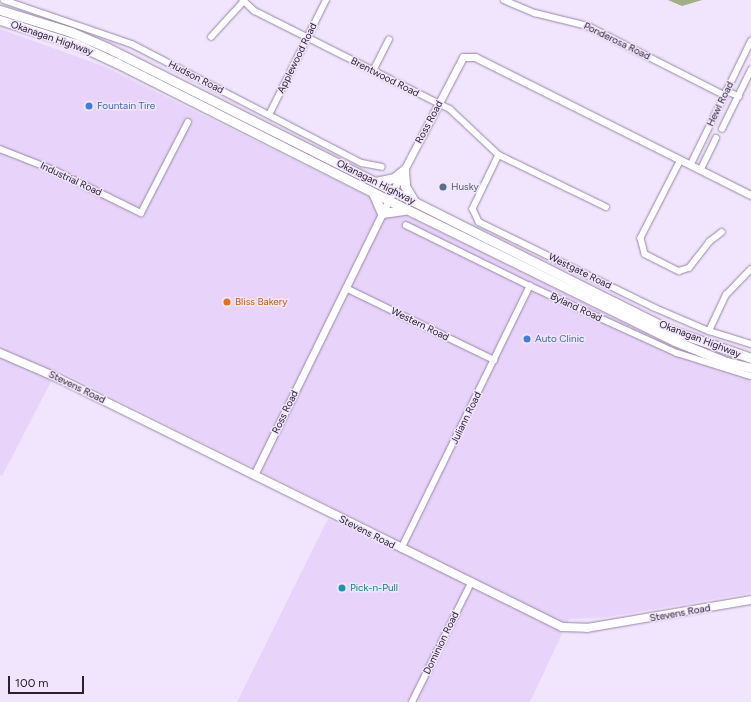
<!DOCTYPE html>
<style>
body{margin:0}
#map{position:relative;width:751px;height:702px;overflow:hidden;background:#f1e4fd;font-family:Figtree,sans-serif}
div>[style]{position:absolute}
.built>*{inset:0;background:#e8d4fa}
.forest>*{inset:0;background:#a3ae85}
.roads{filter:drop-shadow(0 0 1px #9788a5) drop-shadow(0 0 1px #9788a5)}
.minor>*{height:5.5px;margin:-2.75px;padding:0 2.75px;transform-origin:2.75px;border-radius:2.75px;background:#fff}
.tertiary>*{height:7px;margin:-3.5px;padding:0 3.5px;transform-origin:3.5px;border-radius:3.5px;background:#fff}
.secondary>*{height:8px;margin:-4px;padding:0 4px;transform-origin:4px;border-radius:4px;background:#fff}
.trunk>*{height:9px;margin:-4.5px;padding:0 4.5px;transform-origin:4.5px;border-radius:4.5px;background:#fff}
.dots>*{width:11px;height:11px;translate:-50% -50%;box-sizing:border-box;border:2px solid #f1e4fd;border-radius:50%}
span{translate:-50% -50%;white-space:nowrap;text-align:center;line-height:1.15;-webkit-text-stroke:3px #f1e4fd;paint-order:stroke}
.street-label{font-size:10px;color:#29222e}
.shop-label{font-size:10px;color:#366cbe}
.left{translate:0 -50%;text-align:left}
.service-label{font-size:10px;color:#4e5e75}
.food-label{font-size:10px;color:#c56008}
.culture-label{font-size:10px;color:#0d838f}
.scale{position:absolute;left:8px;top:676px;width:76px;height:18px;box-sizing:border-box;border:2px solid #29222e;border-top:0;padding-left:5px;font-size:12px;line-height:14px;white-space:nowrap;color:#29222e;-webkit-text-stroke:3px #f1e4fd;paint-order:stroke}
</style>
<div id="map">
<div class="built">
<div style="clip-path:polygon(0 29px,106px 67px,678px 349px,751px 374px,751px 593px,602px 618px,569px 619px,530px 702px,237px 702px,328px 519px,385px 547px,390px 536px,57px 370px,2px 476px,0 475px)"></div>
</div>
<div class="forest">
<div style="clip-path:polygon(668px 0,702px 0,682px 6px)"></div>
</div>
<div class="roads">
<div class="minor">
<div style="left:4px;top:0;width:135px;rotate:19deg"></div>
<div style="left:132px;top:44px;width:259px;rotate:27.4deg"></div>
<div style="left:362px;top:163px;width:20px;rotate:11deg"></div>
<div style="left:243px;top:0;width:16px;rotate:43deg"></div>
<div style="left:255px;top:11px;width:218px;rotate:26.7deg"></div>
<div style="left:450px;top:109px;width:67px;rotate:43.2deg"></div>
<div style="left:499px;top:155px;width:119px;rotate:25.9deg"></div>
<div style="left:504px;top:0;width:34px;rotate:23deg"></div>
<div style="left:535px;top:13px;width:55px;rotate:13.8deg"></div>
<div style="left:588px;top:26px;width:153px;rotate:26.9deg"></div>
<div style="left:211px;top:37px;width:49px;rotate:-47.5deg"></div>
<div style="left:373px;top:71px;width:35px;rotate:-63deg"></div>
<div style="left:726px;top:91px;width:14px;rotate:21deg"></div>
<div style="left:269px;top:115px;width:128px;rotate:-63.6deg"></div>
<div style="left:722px;top:129px;width:66px;rotate:-63.8deg"></div>
<div style="left:0;top:149px;width:60px;rotate:21.4deg"></div>
<div style="left:56px;top:171px;width:95px;rotate:26.3deg"></div>
<div style="left:141px;top:213px;width:102px;rotate:-62.7deg"></div>
<div style="left:499px;top:155px;width:60px;rotate:115.7deg"></div>
<div style="left:473px;top:209px;width:14px;rotate:65deg"></div>
<div style="left:479px;top:222px;width:194px;rotate:26deg"></div>
<div style="left:653px;top:307px;width:61px;rotate:23.2deg"></div>
<div style="left:709px;top:331px;width:44px;rotate:17.2deg"></div>
<div style="left:681px;top:160px;width:88px;rotate:117.1deg"></div>
<div style="left:641px;top:238px;width:16px;rotate:76deg"></div>
<div style="left:645px;top:254px;width:38px;rotate:27deg"></div>
<div style="left:679px;top:271px;width:10px;rotate:-17deg"></div>
<div style="left:689px;top:268px;width:33px;rotate:-52deg"></div>
<div style="left:709px;top:242px;width:16px;rotate:-38deg"></div>
<div style="left:691px;top:164px;width:137px;rotate:-64deg"></div>
<div style="left:701px;top:169px;width:34px;rotate:-64deg"></div>
<div style="left:406px;top:225px;width:138px;rotate:26.2deg"></div>
<div style="left:530px;top:286px;width:162px;rotate:24.5deg"></div>
<div style="left:677px;top:353px;width:77px;rotate:17.3deg"></div>
<div style="left:346px;top:288px;width:165px;rotate:25.9deg"></div>
<div style="left:709px;top:331px;width:40px;rotate:-65deg"></div>
<div style="left:726px;top:295px;width:36px;rotate:-46deg"></div>
<div style="left:401px;top:549px;width:293px;rotate:-63.9deg"></div>
<div style="left:412px;top:702px;width:133px;rotate:-63.6deg"></div>
</div>
<div class="tertiary">
<div style="left:254px;top:475px;width:316px;rotate:-63.9deg"></div>
<div style="left:393px;top:191px;width:151px;rotate:-62.4deg"></div>
<div style="left:463px;top:57px;width:12px"></div>
<div style="left:475px;top:57px;width:309px;rotate:26.6deg"></div>
</div>
<div class="secondary">
<div style="left:0;top:353px;width:63px;rotate:23.3deg"></div>
<div style="left:58px;top:378px;width:562px;rotate:26.29deg"></div>
<div style="left:562px;top:627px;width:25px;rotate:2deg"></div>
<div style="left:587px;top:628px;width:166px;rotate:-9.7deg"></div>
</div>
<div class="trunk">
<div style="left:0;top:10px;width:74px;rotate:17.2deg"></div>
<div style="left:71px;top:32px;width:40px;rotate:23.4deg"></div>
<div style="left:108px;top:48px;width:629px;rotate:26.65deg"></div>
<div style="left:670px;top:330px;width:86px;rotate:19.1deg"></div>
<div style="left:0;top:20px;width:80px;rotate:17.5deg"></div>
<div style="left:76px;top:44px;width:45px;rotate:24.9deg"></div>
<div style="left:117px;top:63px;width:304px;rotate:26.8deg"></div>
<div style="left:388px;top:200px;width:320px;rotate:26.2deg"></div>
<div style="left:675px;top:341px;width:55px;rotate:22.4deg"></div>
<div style="left:726px;top:362px;width:26px;rotate:13deg"></div>
<div style="left:404px;top:170px;width:16px;rotate:86deg"></div>
<div style="left:405px;top:186px;width:16px;rotate:60deg"></div>
<div style="left:375px;top:182px;width:19px;rotate:-12deg"></div>
<div style="left:394px;top:178px;width:13px;rotate:-39deg"></div>
<div style="left:373px;top:193px;width:22px;rotate:66deg"></div>
<div style="left:382px;top:213px;width:22px;rotate:-8deg"></div>
</div>
</div>
<div class="dots">
<div style="left:89px;top:106px;background:#3f7fe0"></div>
<div style="left:443px;top:187px;background:#5c6f8a"></div>
<div style="left:227px;top:302px;background:#e8710a"></div>
<div style="left:527px;top:339px;background:#3f7fe0"></div>
<div style="left:342px;top:588px;background:#0f9aa8"></div>
</div>
<div class="street-label">
<span style="left:52px;top:38px;rotate:19deg">Okanagan Highway</span>
<span style="left:617px;top:41px;rotate:26deg">Ponderosa Road</span>
<span style="left:297px;top:58px;rotate:-64deg">Applewood Road</span>
<span style="left:196px;top:77px;rotate:27deg">Hudson Road</span>
<span style="left:385px;top:77px;rotate:27deg">Brentwood Road</span>
<span style="left:720px;top:104px;rotate:-64deg">Hewl Road</span>
<span style="left:429px;top:122px;rotate:-62deg">Ross Road</span>
<span style="left:71px;top:179px;rotate:25deg">Industrial Road</span>
<span style="left:376px;top:182px;rotate:27deg">Okanagan Highway</span>
<span style="left:580px;top:271px;rotate:26deg">Westgate Road</span>
<span style="left:576px;top:307px;rotate:25deg">Byland Road</span>
<span style="left:420px;top:324px;rotate:26deg">Western Road</span>
<span style="left:700px;top:339px;rotate:21deg">Okanagan Highway</span>
<span style="left:77px;top:387px;rotate:26deg">Stevens Road</span>
<span style="left:285px;top:412px;rotate:-64deg">Ross Road</span>
<span style="left:466px;top:418px;rotate:-64deg">Juliann Road</span>
<span style="left:367px;top:532px;rotate:27deg">Stevens Road</span>
<span style="left:680px;top:613px;rotate:-10deg">Stevens Road</span>
<span style="left:441px;top:643px;rotate:-64deg">Dominion Road</span>
</div>
<div class="shop-label">
<span class="left" style="left:97px;top:106px">Fountain Tire</span>
<span class="left" style="left:535px;top:339px">Auto Clinic</span>
</div>
<div class="service-label">
<span class="left" style="left:451px;top:187px">Husky</span>
</div>
<div class="food-label">
<span class="left" style="left:235px;top:302px">Bliss Bakery</span>
</div>
<div class="culture-label">
<span class="left" style="left:350px;top:588px">Pick-n-Pull</span>
</div>
<div class="scale">100 m</div>
</div>
